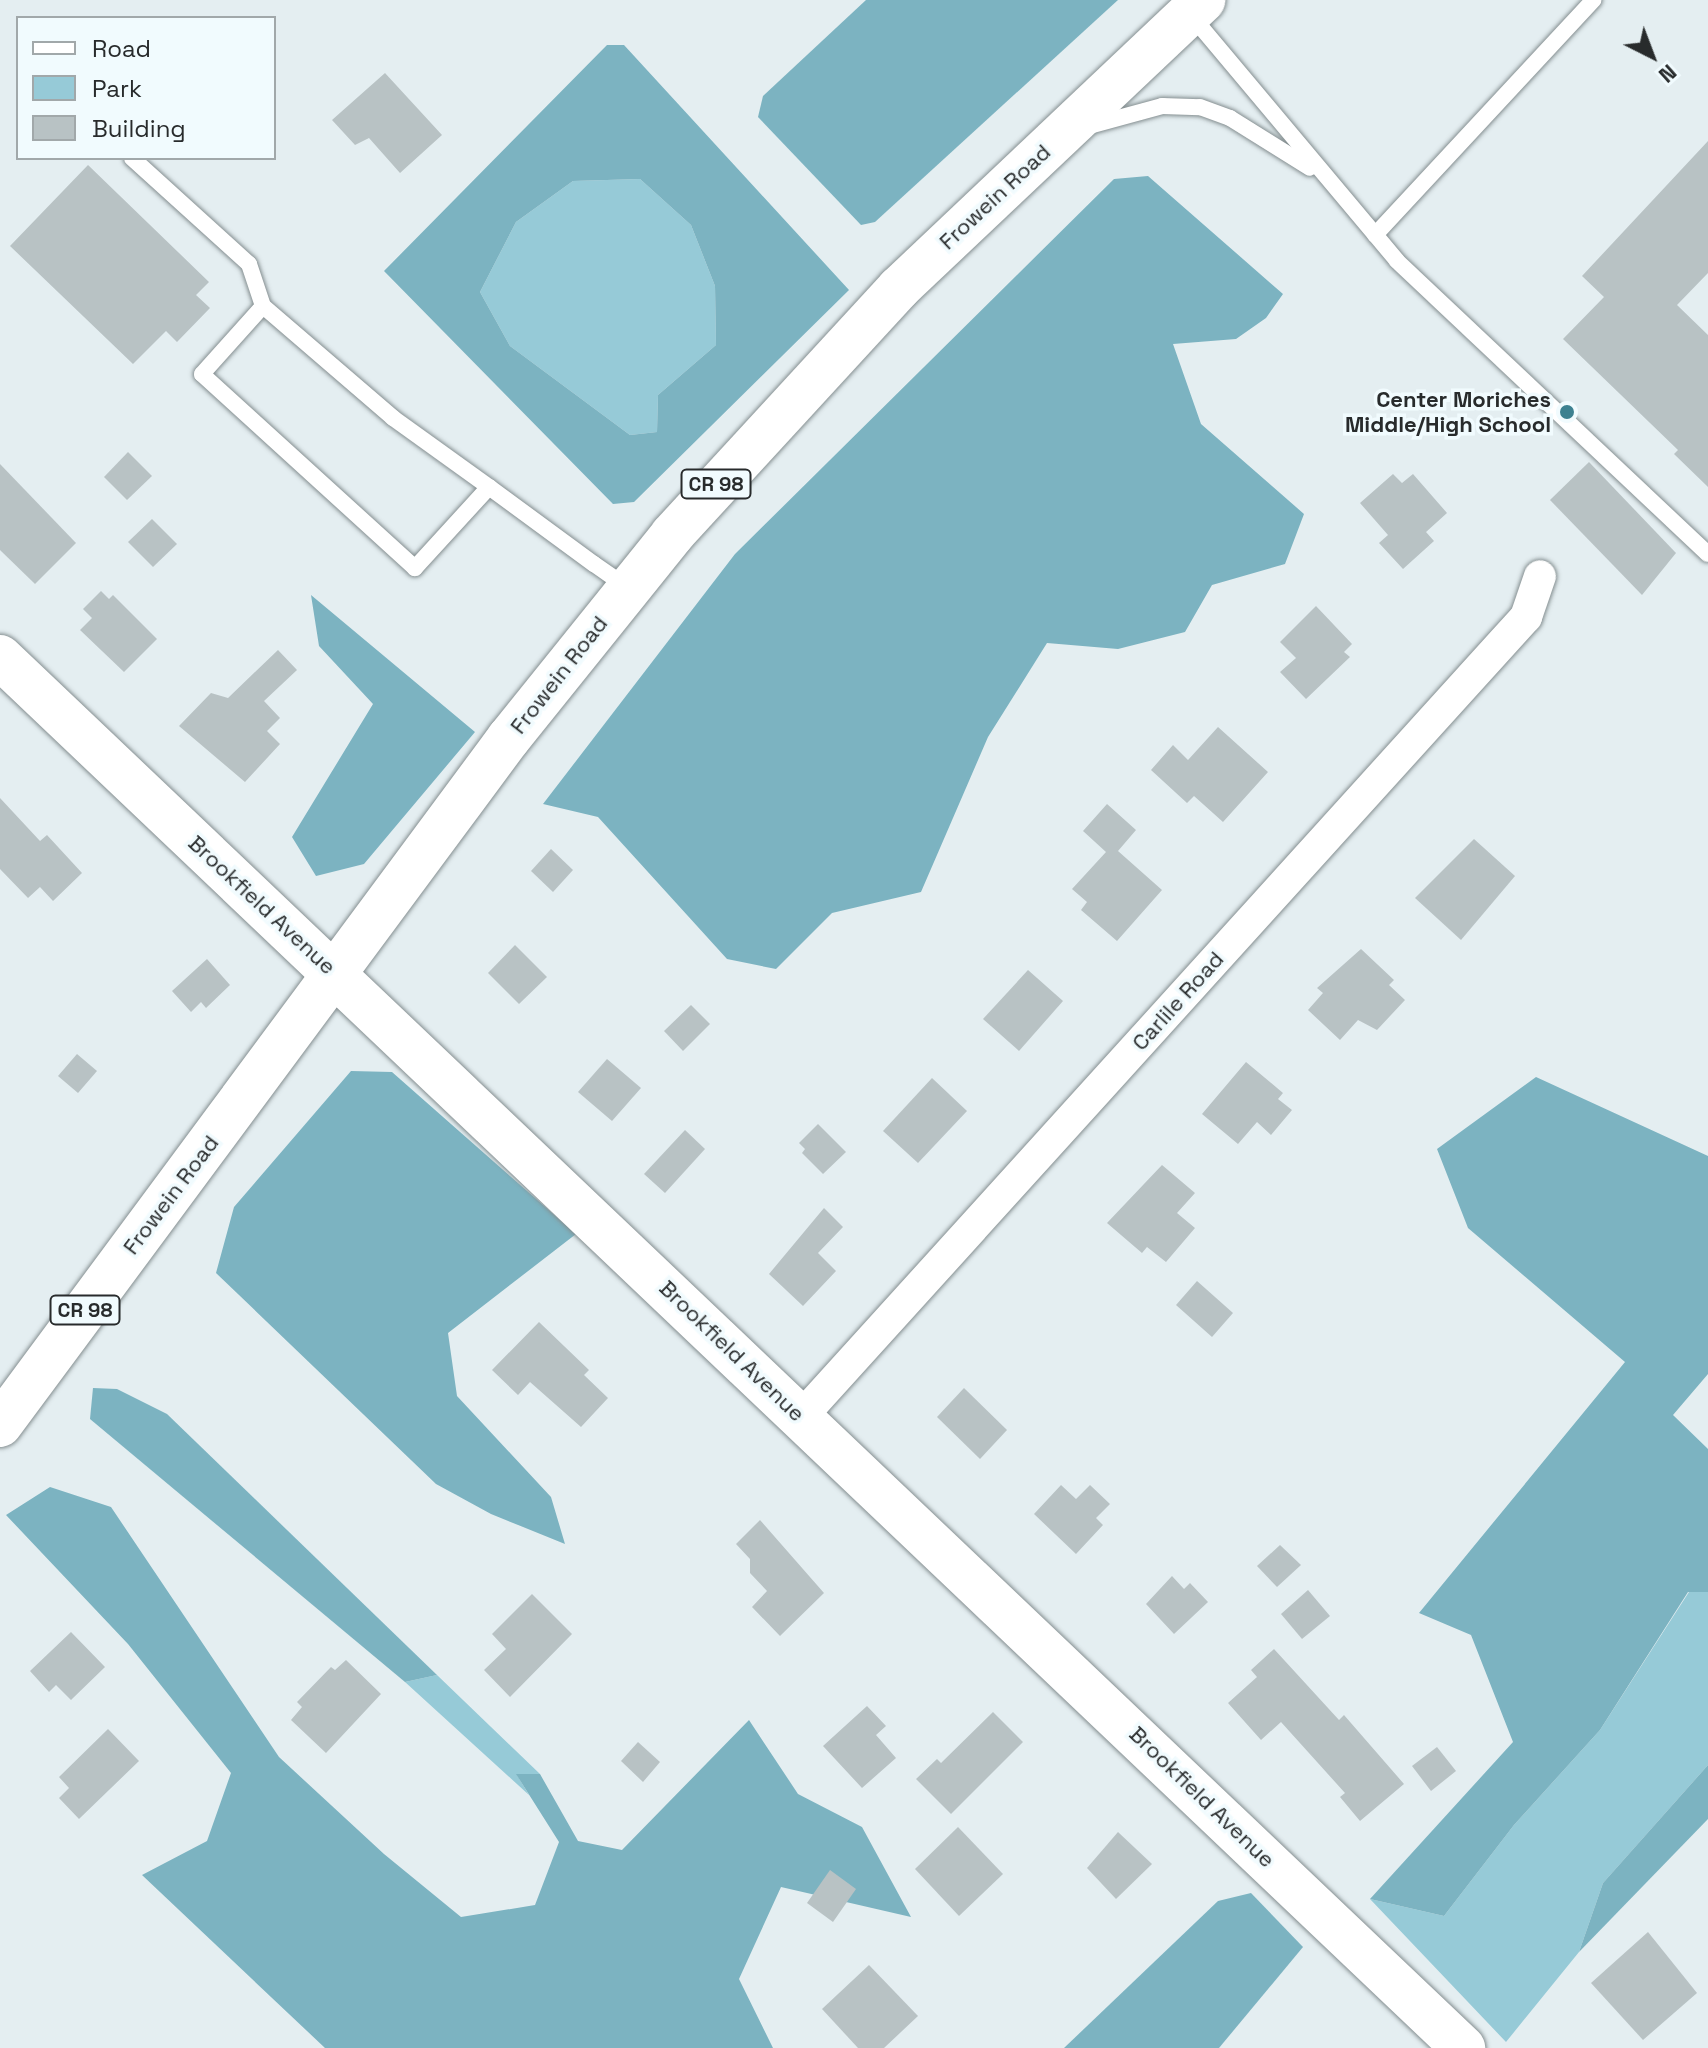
<!DOCTYPE html>
<style>
body{margin:0}
#map{position:relative;width:1708px;height:2048px;overflow:hidden;background:#e4eef1;font-family:"Space Grotesk",sans-serif}
div>[style]{position:absolute}
.green>*{inset:0;background:#96cad7}
.forest>*{inset:0;background:#7cb3c1}
.building>*{inset:0;background:#b8c2c4}
.roads{filter:drop-shadow(0 0 2px #848e90) drop-shadow(0 0 2px #848e90)}
.service>*{height:16px;margin:-8px;padding:0 8px;transform-origin:8px;border-radius:8px;background:#fff}
.minor>*{height:32px;margin:-16px;padding:0 16px;transform-origin:16px;border-radius:16px;background:#fff}
.secondary>*{height:44px;margin:-22px;padding:0 22px;transform-origin:22px;border-radius:22px;background:#fff}
.primary>*{height:44px;margin:-22px;padding:0 22px;transform-origin:22px;border-radius:22px;background:#fff}
.dots>*{width:22px;height:22px;translate:-50% -50%;box-sizing:border-box;border:4px solid #f1fbfe;border-radius:50%}
span{translate:-50% -50%;white-space:nowrap;text-align:center;line-height:1.15;-webkit-text-stroke:7px #f1fbfe;paint-order:stroke}
.shield-label span{padding:2px 6px;background:#f1fbfe;border:2px solid;border-radius:6px;-webkit-text-stroke-width:0}
.shield-label{font-size:20px;color:#282b2c;font-weight:700}
.street-label{font-size:22px;color:#282b2c}
.poi-label{font-size:22px;color:#282b2c;font-weight:700}
.right{translate:-100% -50%;text-align:right}
.legend{position:absolute;left:16px;top:16px;width:260px;height:144px;box-sizing:border-box;background:#f1fbfe;border:2px solid #a1a8aa;margin:0;padding:10px 14px;list-style:none;font-size:24px;color:#282b2c}
.legend li{display:flex;align-items:center;gap:16px;height:40px}
.legend b{width:40px;border:2px solid #a1a8aa}
.north{position:absolute;left:1612px;top:16px;width:80px;height:80px;-webkit-text-stroke:6px #f1fbfe;paint-order:stroke;rotate:138deg;font-size:22px;font-weight:700;line-height:32px;text-align:center;color:#282b2c}
.north::after{content:'';display:block;margin:auto;width:28px;height:36px;background:#282b2c;clip-path:polygon(50% 0,100% 100%,50% 72%,0 100%)}
</style>
<div id="map">
<div class="green">
<div style="clip-path:polygon(640px 179px,691px 225px,715px 286px,716px 345px,658px 395px,657px 432px,630px 435px,510px 346px,480px 292px,516px 222px,573px 181px)"></div>
<div style="clip-path:polygon(1689px 1592px,1708px 1592px,1708px 1765px,1603px 1883px,1579px 1952px,1506px 2042px,1370px 1899px,1444px 1916px,1514px 1825px,1600px 1730px)"></div>
<div style="clip-path:polygon(437px 1675px,540px 1774px,517px 1775px,529px 1795px,405px 1682px)"></div>
</div>
<div class="forest">
<div style="clip-path:polygon(866px 0,1118px 0,875px 222px,861px 225px,758px 117px,763px 96px)"></div>
<div style="clip-path:polygon(evenodd,607px 45px,624px 45px,849px 290px,634px 502px,613px 504px,384px 271px,607px 45px,640px 179px,691px 225px,715px 286px,716px 345px,658px 395px,657px 432px,630px 435px,510px 346px,480px 292px,516px 222px,573px 181px,640px 179px)"></div>
<div style="clip-path:polygon(1148px 176px,1283px 294px,1266px 318px,1236px 339px,1173px 344px,1201px 424px,1304px 514px,1285px 564px,1212px 585px,1185px 632px,1118px 649px,1047px 643px,988px 737px,921px 892px,832px 913px,776px 969px,727px 959px,598px 817px,543px 804px,735px 554px,1114px 179px)"></div>
<div style="clip-path:polygon(311px 595px,475px 732px,364px 864px,316px 876px,292px 837px,373px 704px,319px 646px)"></div>
<div style="clip-path:polygon(351px 1071px,392px 1072px,576px 1234px,448px 1333px,457px 1396px,551px 1497px,565px 1544px,491px 1514px,436px 1484px,216px 1273px,234px 1207px)"></div>
<div style="clip-path:polygon(1536px 1077px,1708px 1156px,1708px 1374px,1673px 1415px,1708px 1449px,1708px 1592px,1688px 1592px,1600px 1730px,1514px 1825px,1444px 1916px,1370px 1899px,1513px 1742px,1471px 1635px,1419px 1613px,1625px 1362px,1468px 1228px,1437px 1149px)"></div>
<div style="clip-path:polygon(93px 1388px,117px 1389px,167px 1414px,437px 1675px,405px 1682px,90px 1419px)"></div>
<div style="clip-path:polygon(50px 1487px,111px 1507px,279px 1757px,384px 1854px,461px 1917px,535px 1905px,559px 1842px,516px 1774px,540px 1774px,578px 1841px,622px 1850px,749px 1720px,798px 1794px,862px 1827px,911px 1917px,781px 1887px,739px 1979px,773px 2048px,325px 2048px,142px 1875px,207px 1841px,231px 1773px,128px 1644px,6px 1515px)"></div>
<div style="clip-path:polygon(1708px 1765px,1708px 1819px,1579px 1952px,1603px 1883px)"></div>
<div style="clip-path:polygon(1251px 1893px,1303px 1947px,1219px 2048px,1064px 2048px,1218px 1901px)"></div>
</div>
<div class="building">
<div style="clip-path:polygon(385px 73px,442px 135px,400px 173px,369px 138px,355px 145px,332px 120px)"></div>
<div style="clip-path:polygon(1708px 141px,1708px 273px,1677px 305px,1708px 335px,1708px 487px,1674px 454px,1678px 450px,1563px 339px,1604px 297px,1582px 276px)"></div>
<div style="clip-path:polygon(88px 165px,209px 282px,196px 295px,210px 308px,177px 342px,166px 331px,133px 364px,10px 246px)"></div>
<div style="clip-path:polygon(128px 452px,152px 476px,127px 500px,104px 477px)"></div>
<div style="clip-path:polygon(1589px 462px,1676px 553px,1642px 595px,1550px 500px)"></div>
<div style="clip-path:polygon(0 464px,76px 543px,35px 584px,0 550px)"></div>
<div style="clip-path:polygon(1393px 474px,1402px 483px,1413px 474px,1447px 513px,1426px 532px,1434px 541px,1403px 569px,1379px 543px,1388px 535px,1360px 503px)"></div>
<div style="clip-path:polygon(152px 519px,177px 544px,153px 567px,128px 542px)"></div>
<div style="clip-path:polygon(101px 591px,109px 599px,113px 595px,157px 639px,124px 672px,80px 630px,92px 618px,83px 609px)"></div>
<div style="clip-path:polygon(1316px 606px,1352px 644px,1344px 652px,1350px 657px,1306px 699px,1280px 672px,1296px 658px,1280px 642px)"></div>
<div style="clip-path:polygon(278px 650px,297px 670px,264px 701px,280px 718px,267px 731px,280px 744px,245px 782px,179px 726px,211px 693px,228px 698px)"></div>
<div style="clip-path:polygon(1218px 727px,1268px 772px,1223px 822px,1194px 796px,1187px 803px,1151px 770px,1173px 745px,1188px 760px)"></div>
<div style="clip-path:polygon(0 798px,40px 841px,47px 835px,82px 873px,53px 901px,40px 887px,28px 898px,0 869px)"></div>
<div style="clip-path:polygon(1107px 804px,1136px 830px,1118px 851px,1162px 890px,1117px 941px,1081px 910px,1087px 902px,1072px 889px,1106px 852px,1083px 831px)"></div>
<div style="clip-path:polygon(1474px 839px,1515px 876px,1461px 940px,1415px 898px)"></div>
<div style="clip-path:polygon(551px 849px,573px 870px,553px 892px,531px 871px)"></div>
<div style="clip-path:polygon(515px 945px,547px 977px,519px 1004px,488px 973px)"></div>
<div style="clip-path:polygon(1361px 949px,1394px 980px,1389px 985px,1405px 1000px,1377px 1030px,1358px 1020px,1340px 1040px,1308px 1010px,1323px 993px,1317px 988px)"></div>
<div style="clip-path:polygon(207px 959px,230px 985px,206px 1008px,201px 1002px,191px 1012px,172px 991px)"></div>
<div style="clip-path:polygon(1028px 970px,1063px 1001px,1019px 1051px,983px 1019px)"></div>
<div style="clip-path:polygon(691px 1005px,710px 1024px,683px 1051px,664px 1031px)"></div>
<div style="clip-path:polygon(77px 1054px,97px 1071px,78px 1093px,58px 1076px)"></div>
<div style="clip-path:polygon(607px 1059px,641px 1088px,612px 1121px,578px 1092px)"></div>
<div style="clip-path:polygon(1246px 1062px,1283px 1093px,1278px 1099px,1292px 1110px,1271px 1135px,1257px 1122px,1238px 1144px,1202px 1114px)"></div>
<div style="clip-path:polygon(932px 1078px,967px 1111px,918px 1163px,883px 1131px)"></div>
<div style="clip-path:polygon(818px 1124px,846px 1152px,823px 1174px,802px 1153px,805px 1149px,799px 1143px)"></div>
<div style="clip-path:polygon(685px 1130px,705px 1149px,665px 1193px,644px 1174px)"></div>
<div style="clip-path:polygon(1162px 1165px,1195px 1193px,1177px 1213px,1195px 1228px,1166px 1262px,1147px 1247px,1142px 1253px,1107px 1223px)"></div>
<div style="clip-path:polygon(824px 1208px,843px 1227px,818px 1253px,836px 1271px,803px 1306px,769px 1274px)"></div>
<div style="clip-path:polygon(1197px 1281px,1233px 1313px,1212px 1337px,1176px 1305px)"></div>
<div style="clip-path:polygon(539px 1322px,589px 1370px,584px 1375px,608px 1398px,581px 1427px,530px 1382px,518px 1395px,492px 1370px)"></div>
<div style="clip-path:polygon(964px 1388px,1007px 1430px,980px 1459px,937px 1417px)"></div>
<div style="clip-path:polygon(1061px 1485px,1076px 1499px,1090px 1485px,1110px 1504px,1096px 1518px,1103px 1525px,1076px 1554px,1034px 1514px)"></div>
<div style="clip-path:polygon(760px 1520px,824px 1593px,780px 1636px,752px 1607px,767px 1591px,750px 1573px,750px 1559px,736px 1544px)"></div>
<div style="clip-path:polygon(1280px 1545px,1301px 1565px,1277px 1587px,1257px 1566px)"></div>
<div style="clip-path:polygon(1172px 1576px,1184px 1589px,1190px 1583px,1208px 1602px,1174px 1634px,1146px 1604px)"></div>
<div style="clip-path:polygon(1308px 1590px,1330px 1616px,1302px 1639px,1281px 1614px)"></div>
<div style="clip-path:polygon(532px 1594px,572px 1634px,510px 1697px,484px 1670px,506px 1649px,492px 1634px)"></div>
<div style="clip-path:polygon(71px 1632px,105px 1667px,71px 1700px,56px 1685px,49px 1692px,30px 1671px)"></div>
<div style="clip-path:polygon(1274px 1649px,1339px 1720px,1344px 1715px,1404px 1784px,1360px 1821px,1340px 1797px,1345px 1793px,1281px 1722px,1261px 1740px,1228px 1703px,1257px 1677px,1251px 1670px)"></div>
<div style="clip-path:polygon(346px 1660px,381px 1694px,326px 1753px,291px 1720px,302px 1707px,297px 1702px,331px 1667px,335px 1670px)"></div>
<div style="clip-path:polygon(867px 1706px,886px 1726px,876px 1735px,896px 1758px,862px 1788px,823px 1746px)"></div>
<div style="clip-path:polygon(993px 1712px,1023px 1742px,951px 1814px,916px 1779px,937px 1759px,941px 1763px)"></div>
<div style="clip-path:polygon(108px 1729px,139px 1761px,79px 1819px,59px 1798px,69px 1788px,59px 1777px)"></div>
<div style="clip-path:polygon(638px 1742px,660px 1762px,643px 1782px,621px 1761px)"></div>
<div style="clip-path:polygon(1437px 1747px,1456px 1771px,1431px 1791px,1412px 1766px)"></div>
<div style="clip-path:polygon(958px 1827px,1003px 1874px,959px 1916px,915px 1869px)"></div>
<div style="clip-path:polygon(1118px 1832px,1152px 1864px,1116px 1899px,1087px 1868px)"></div>
<div style="clip-path:polygon(830px 1870px,856px 1889px,833px 1922px,807px 1903px)"></div>
<div style="clip-path:polygon(1648px 1932px,1697px 1993px,1643px 2040px,1591px 1983px)"></div>
<div style="clip-path:polygon(869px 1965px,918px 2016px,884px 2048px,858px 2048px,822px 2009px)"></div>
</div>
<div class="roads">
<div class="service">
<div style="left:1190px;top:14px;width:322px;rotate:50deg"></div>
<div style="left:1397px;top:261px;width:427px;rotate:43.3deg"></div>
<div style="left:1089px;top:126px;width:76px;rotate:-15.3deg"></div>
<div style="left:1162px;top:106px;width:38px;rotate:2deg"></div>
<div style="left:1200px;top:107px;width:32px;rotate:20deg"></div>
<div style="left:1230px;top:118px;width:94px;rotate:32deg"></div>
<div style="left:132px;top:158px;width:158px;rotate:42.2deg"></div>
<div style="left:249px;top:264px;width:44px;rotate:71.6deg"></div>
<div style="left:1375px;top:235px;width:321px;rotate:-47.1deg"></div>
<div style="left:489px;top:487px;width:110px;rotate:132.4deg"></div>
<div style="left:415px;top:568px;width:288px;rotate:-137.7deg"></div>
<div style="left:202px;top:374px;width:91px;rotate:-48.1deg"></div>
<div style="left:263px;top:306px;width:172px;rotate:40.7deg"></div>
<div style="left:393px;top:418px;width:118px;rotate:35.7deg"></div>
<div style="left:489px;top:487px;width:130px;rotate:36.3deg"></div>
<div style="left:594px;top:564px;width:40px;rotate:34.9deg"></div>
</div>
<div class="minor">
<div style="left:801px;top:1417px;width:1080px;rotate:-47.82deg"></div>
<div style="left:1526px;top:617px;width:43px;rotate:-71.1deg"></div>
</div>
<div class="secondary">
<div style="left:0;top:657px;width:2019px;rotate:43.55deg"></div>
</div>
<div class="primary">
<div style="left:0;top:1425px;width:855px;rotate:-53.47deg"></div>
<div style="left:509px;top:738px;width:260px;rotate:-51.2deg"></div>
<div style="left:672px;top:535px;width:335px;rotate:-47.4deg"></div>
<div style="left:899px;top:288px;width:419px;rotate:-43.4deg"></div>
</div>
</div>
<div class="dots">
<div style="left:1567px;top:412px;background:#3d8190"></div>
</div>
<div class="shield-label">
<span style="left:716px;top:484px">CR 98</span>
<span style="left:85px;top:1310px">CR 98</span>
</div>
<div class="street-label">
<span style="left:995px;top:197px;rotate:-43deg">Frowein Road</span>
<span style="left:559px;top:675px;rotate:-52deg">Frowein Road</span>
<span style="left:262px;top:905px;rotate:43deg">Brookfield Avenue</span>
<span style="left:1178px;top:1001px;rotate:-48deg">Carlile Road</span>
<span style="left:171px;top:1195px;rotate:-53deg">Frowein Road</span>
<span style="left:732px;top:1351px;rotate:44deg">Brookfield Avenue</span>
<span style="left:1202px;top:1797px;rotate:44deg">Brookfield Avenue</span>
</div>
<div class="poi-label">
<span class="right" style="left:1551px;top:412px">Center Moriches<br>Middle/High School</span>
</div>
<ul class="legend">
<li><b style="height:10px;background:#fff"></b>Road</li>
<li><b style="height:22px;background:#96cad7"></b>Park</li>
<li><b style="height:22px;background:#b8c2c4"></b>Building</li>
</ul>
<div class="north">N</div>
</div>
